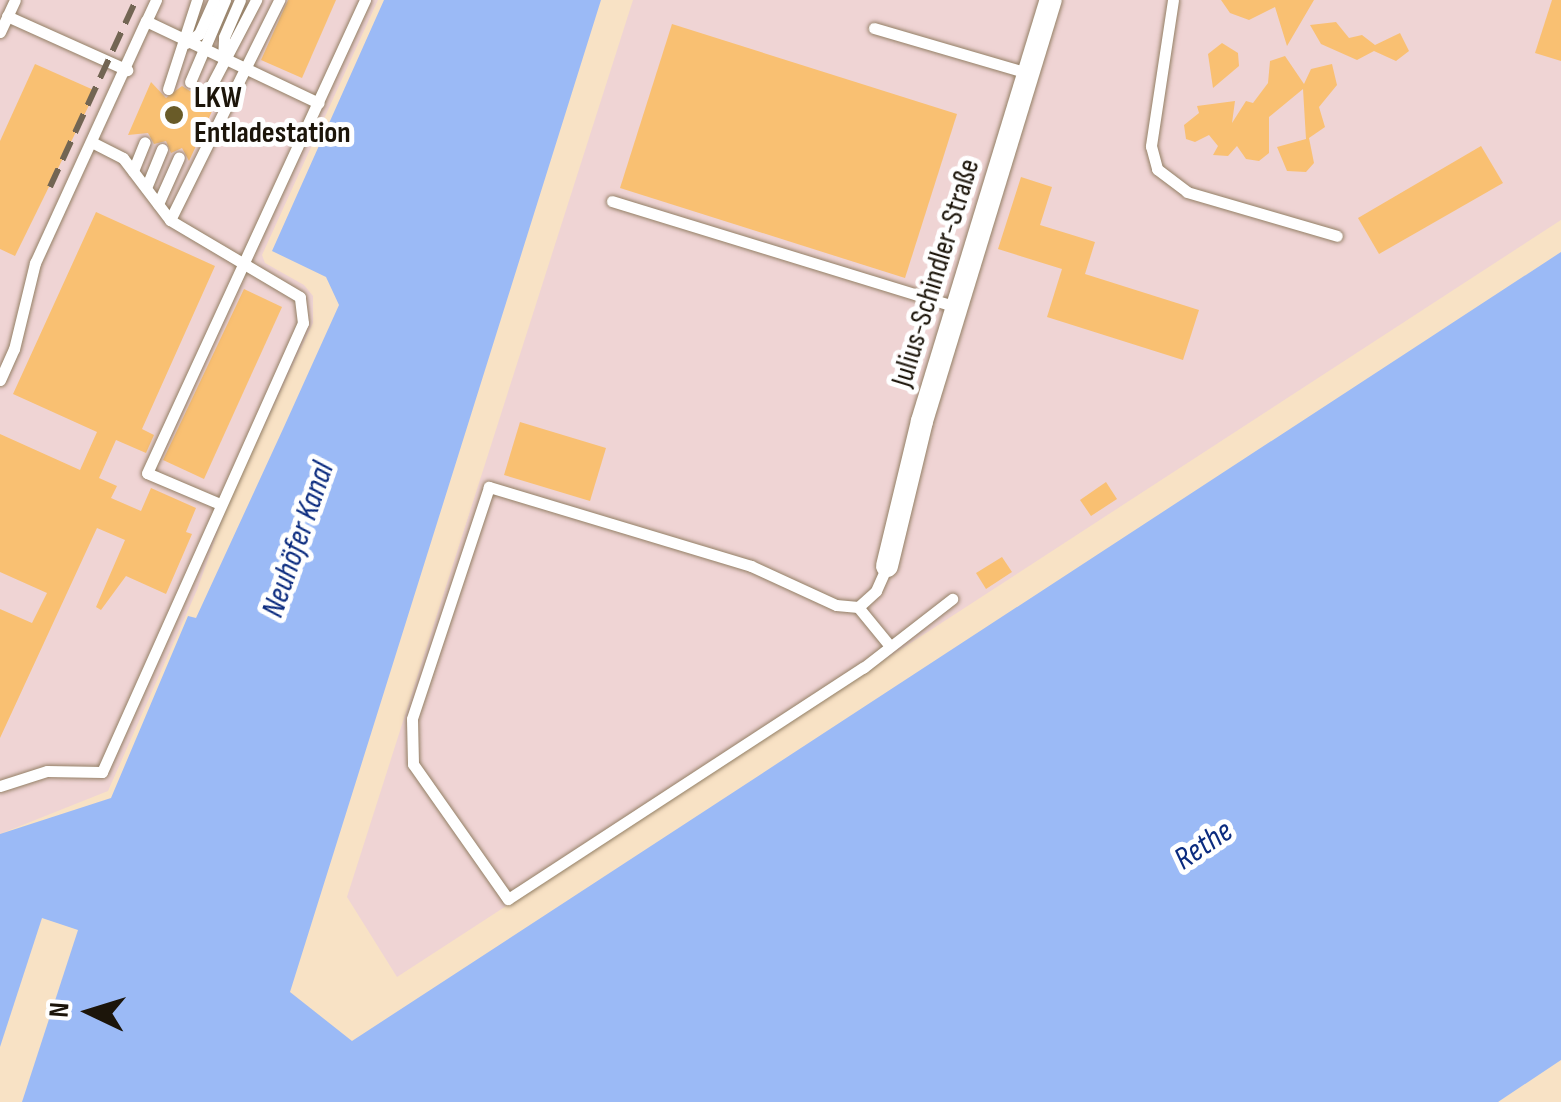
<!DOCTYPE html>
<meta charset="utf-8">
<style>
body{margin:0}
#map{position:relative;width:1561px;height:1102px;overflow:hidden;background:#f8e2c5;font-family:"Sofia Sans Condensed",sans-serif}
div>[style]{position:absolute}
.commercial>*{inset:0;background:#efd4d4}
.water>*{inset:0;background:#9bbaf6}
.pier>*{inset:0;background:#f8e2c5}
.building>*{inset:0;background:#f9c072}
.roads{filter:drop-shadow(0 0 2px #937f65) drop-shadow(0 0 2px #937f65)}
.lane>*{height:11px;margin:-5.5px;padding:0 5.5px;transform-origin:5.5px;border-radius:5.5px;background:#fff}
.street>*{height:22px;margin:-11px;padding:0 11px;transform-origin:11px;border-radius:11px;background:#fff}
.rail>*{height:6px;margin-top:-3px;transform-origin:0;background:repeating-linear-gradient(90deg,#726553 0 20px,transparent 0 30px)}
.dots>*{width:28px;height:28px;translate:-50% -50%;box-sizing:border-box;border:5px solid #fff;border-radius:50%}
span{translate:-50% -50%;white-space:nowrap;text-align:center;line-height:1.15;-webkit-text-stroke:10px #fff;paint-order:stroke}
.poi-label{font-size:30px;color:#1c150a;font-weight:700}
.left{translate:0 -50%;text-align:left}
.street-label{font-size:30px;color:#1c150a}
.water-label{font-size:32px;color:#0b2b7f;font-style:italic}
.north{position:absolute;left:40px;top:962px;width:100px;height:100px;-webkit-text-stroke:8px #fff;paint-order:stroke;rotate:274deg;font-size:28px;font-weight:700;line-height:40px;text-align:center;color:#1c150a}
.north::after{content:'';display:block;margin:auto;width:35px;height:45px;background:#1c150a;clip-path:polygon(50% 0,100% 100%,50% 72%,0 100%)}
</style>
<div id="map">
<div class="commercial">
<div style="clip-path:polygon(0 0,378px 0,262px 255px,265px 263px,304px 285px,313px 296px,313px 323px,230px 498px,197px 590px,108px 791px,0 834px)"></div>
<div style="clip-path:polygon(633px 0,1561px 0,1561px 220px,397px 977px,347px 897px)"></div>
</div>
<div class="water">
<div style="clip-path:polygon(384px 0,601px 0,290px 992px,352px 1041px,1561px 252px,1561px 1060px,1498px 1102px,0 1102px,0 834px,111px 798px,188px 616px,196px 618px,283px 429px,339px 305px,326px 277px,272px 251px)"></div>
</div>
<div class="pier">
<div style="clip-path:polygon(42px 918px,78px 930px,22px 1102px,0 1102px,0 1047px)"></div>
</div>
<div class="building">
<div style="clip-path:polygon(288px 0,336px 0,302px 78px,261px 60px)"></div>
<div style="clip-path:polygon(1221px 0,1314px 0,1287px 46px,1275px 7px,1249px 20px,1230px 13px)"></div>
<div style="clip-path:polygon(1552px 0,1561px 0,1561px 61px,1535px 53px)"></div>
<div style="clip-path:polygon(1336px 22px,1349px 38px,1362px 35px,1375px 45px,1400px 33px,1409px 51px,1396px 61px,1374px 51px,1357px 60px,1321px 44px,1310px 25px)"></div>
<div style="clip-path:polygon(672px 24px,957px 114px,905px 278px,620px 188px)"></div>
<div style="clip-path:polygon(1222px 43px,1238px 53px,1239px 66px,1213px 88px,1208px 54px)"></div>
<div style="clip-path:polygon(1285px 56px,1304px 84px,1311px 69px,1332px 64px,1337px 85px,1319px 107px,1325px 127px,1309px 138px,1314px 163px,1306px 172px,1287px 171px,1277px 147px,1306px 139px,1303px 89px,1269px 117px,1269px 153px,1259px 161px,1246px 159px,1237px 146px,1228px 156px,1213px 155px,1218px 146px,1209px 135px,1195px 142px,1186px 139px,1184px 125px,1199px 113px,1197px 106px,1235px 101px,1232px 123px,1246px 101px,1253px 103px,1268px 83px,1270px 61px)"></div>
<div style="clip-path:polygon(35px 64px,96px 91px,15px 256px,0 249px,0 141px)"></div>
<div style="clip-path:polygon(151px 82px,166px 98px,182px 86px,190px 91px,200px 86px,208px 99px,220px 94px,189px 161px,182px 148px,171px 153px,166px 141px,154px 144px,148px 133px,128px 135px)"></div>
<div style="clip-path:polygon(1481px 146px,1503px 183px,1379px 254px,1358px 218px)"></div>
<div style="clip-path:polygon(1021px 177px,1052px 187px,1040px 225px,1095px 242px,1085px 274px,1199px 310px,1183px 360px,1047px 317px,1062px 269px,998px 249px)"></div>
<div style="clip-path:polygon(96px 212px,215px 266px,142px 429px,154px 435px,146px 453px,116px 440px,99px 478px,117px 486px,111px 498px,141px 511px,151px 488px,196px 508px,186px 532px,192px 534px,166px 594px,126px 576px,101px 610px,96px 607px,125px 540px,97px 528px,0 738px,0 609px,32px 623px,47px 593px,0 572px,0 434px,80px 470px,97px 432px,13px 394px)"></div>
<div style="clip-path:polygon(244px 289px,282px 307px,204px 479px,163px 460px)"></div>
<div style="clip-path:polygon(520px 422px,606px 448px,590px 501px,504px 475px)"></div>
<div style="clip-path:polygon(1106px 482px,1117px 499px,1091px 516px,1080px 500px)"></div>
<div style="clip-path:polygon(1002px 557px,1012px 572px,986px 589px,976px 573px)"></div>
</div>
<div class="roads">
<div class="lane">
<div style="left:156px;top:0;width:23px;rotate:115deg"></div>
<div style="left:146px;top:21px;width:191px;rotate:25.4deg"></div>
<div style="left:1173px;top:0;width:148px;rotate:98.6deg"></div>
<div style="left:1151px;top:146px;width:24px;rotate:75deg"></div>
<div style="left:1157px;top:169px;width:38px;rotate:37deg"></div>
<div style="left:1187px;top:192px;width:156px;rotate:16.3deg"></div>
<div style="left:7px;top:16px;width:132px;rotate:24.2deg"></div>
<div style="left:874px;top:28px;width:160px;rotate:16.3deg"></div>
<div style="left:0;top:32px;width:35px;rotate:-65deg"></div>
<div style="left:186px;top:43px;width:16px;rotate:-35deg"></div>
<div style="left:199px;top:34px;width:37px;rotate:-66deg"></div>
<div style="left:223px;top:59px;width:22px;rotate:-87deg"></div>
<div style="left:224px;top:37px;width:40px;rotate:-66.6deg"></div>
<div style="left:190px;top:82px;width:89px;rotate:-66.9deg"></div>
<div style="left:168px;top:89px;width:94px;rotate:-72deg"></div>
<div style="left:209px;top:90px;width:102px;rotate:-62.4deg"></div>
<div style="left:133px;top:171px;width:31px;rotate:-68deg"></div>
<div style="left:146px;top:188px;width:42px;rotate:-67.7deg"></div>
<div style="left:612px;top:201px;width:361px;rotate:17.1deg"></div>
<div style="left:158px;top:204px;width:51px;rotate:-65.9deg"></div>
<div style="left:170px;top:220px;width:246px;rotate:-63.6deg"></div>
<div style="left:0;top:380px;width:34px;rotate:-66deg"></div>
<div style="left:14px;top:349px;width:89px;rotate:-76.3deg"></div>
<div style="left:35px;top:263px;width:266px;rotate:-65.4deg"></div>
<div style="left:220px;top:504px;width:79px;rotate:-157deg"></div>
<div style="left:147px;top:473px;width:521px;rotate:-65.26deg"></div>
<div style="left:887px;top:566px;width:27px;rotate:114deg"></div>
<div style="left:876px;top:591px;width:24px;rotate:138deg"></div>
<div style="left:858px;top:607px;width:22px;rotate:-175deg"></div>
<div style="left:836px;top:605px;width:94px;rotate:-155.4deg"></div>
<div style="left:751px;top:566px;width:274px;rotate:-163.2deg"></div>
<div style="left:489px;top:487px;width:244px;rotate:108.4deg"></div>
<div style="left:412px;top:719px;width:45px;rotate:88.7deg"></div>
<div style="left:413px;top:764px;width:165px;rotate:54.9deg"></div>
<div style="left:508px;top:899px;width:424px;rotate:-33.1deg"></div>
<div style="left:863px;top:668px;width:113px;rotate:-37.8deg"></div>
<div style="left:858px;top:607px;width:50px;rotate:50.6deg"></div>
<div style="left:0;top:786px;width:49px;rotate:-17.7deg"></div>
<div style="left:47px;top:771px;width:55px;rotate:1deg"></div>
<div style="left:102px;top:772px;width:492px;rotate:-65.9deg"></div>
<div style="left:303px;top:323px;width:26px;rotate:-97deg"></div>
<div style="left:300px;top:297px;width:151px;rotate:-149.4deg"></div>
<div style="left:170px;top:220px;width:78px;rotate:-127.2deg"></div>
<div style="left:123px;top:158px;width:35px;rotate:-153deg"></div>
</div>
<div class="street">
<div style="left:887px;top:566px;width:149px;rotate:-76.4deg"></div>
<div style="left:922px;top:421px;width:440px;rotate:-73deg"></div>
</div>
</div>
<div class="rail">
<div style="left:50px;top:187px;width:206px;rotate:-65.3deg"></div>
</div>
<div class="dots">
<div style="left:174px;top:115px;background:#695b28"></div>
</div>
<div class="poi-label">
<span class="left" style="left:194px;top:115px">LKW<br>Entladestation</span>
</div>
<div class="street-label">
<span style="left:936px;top:273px;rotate:-73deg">Julius-Schindler-Straße</span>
</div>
<div class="water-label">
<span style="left:299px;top:540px;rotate:-71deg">Neuhöfer Kanal</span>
<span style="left:1204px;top:846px;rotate:-34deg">Rethe</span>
</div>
<div class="north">N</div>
</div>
